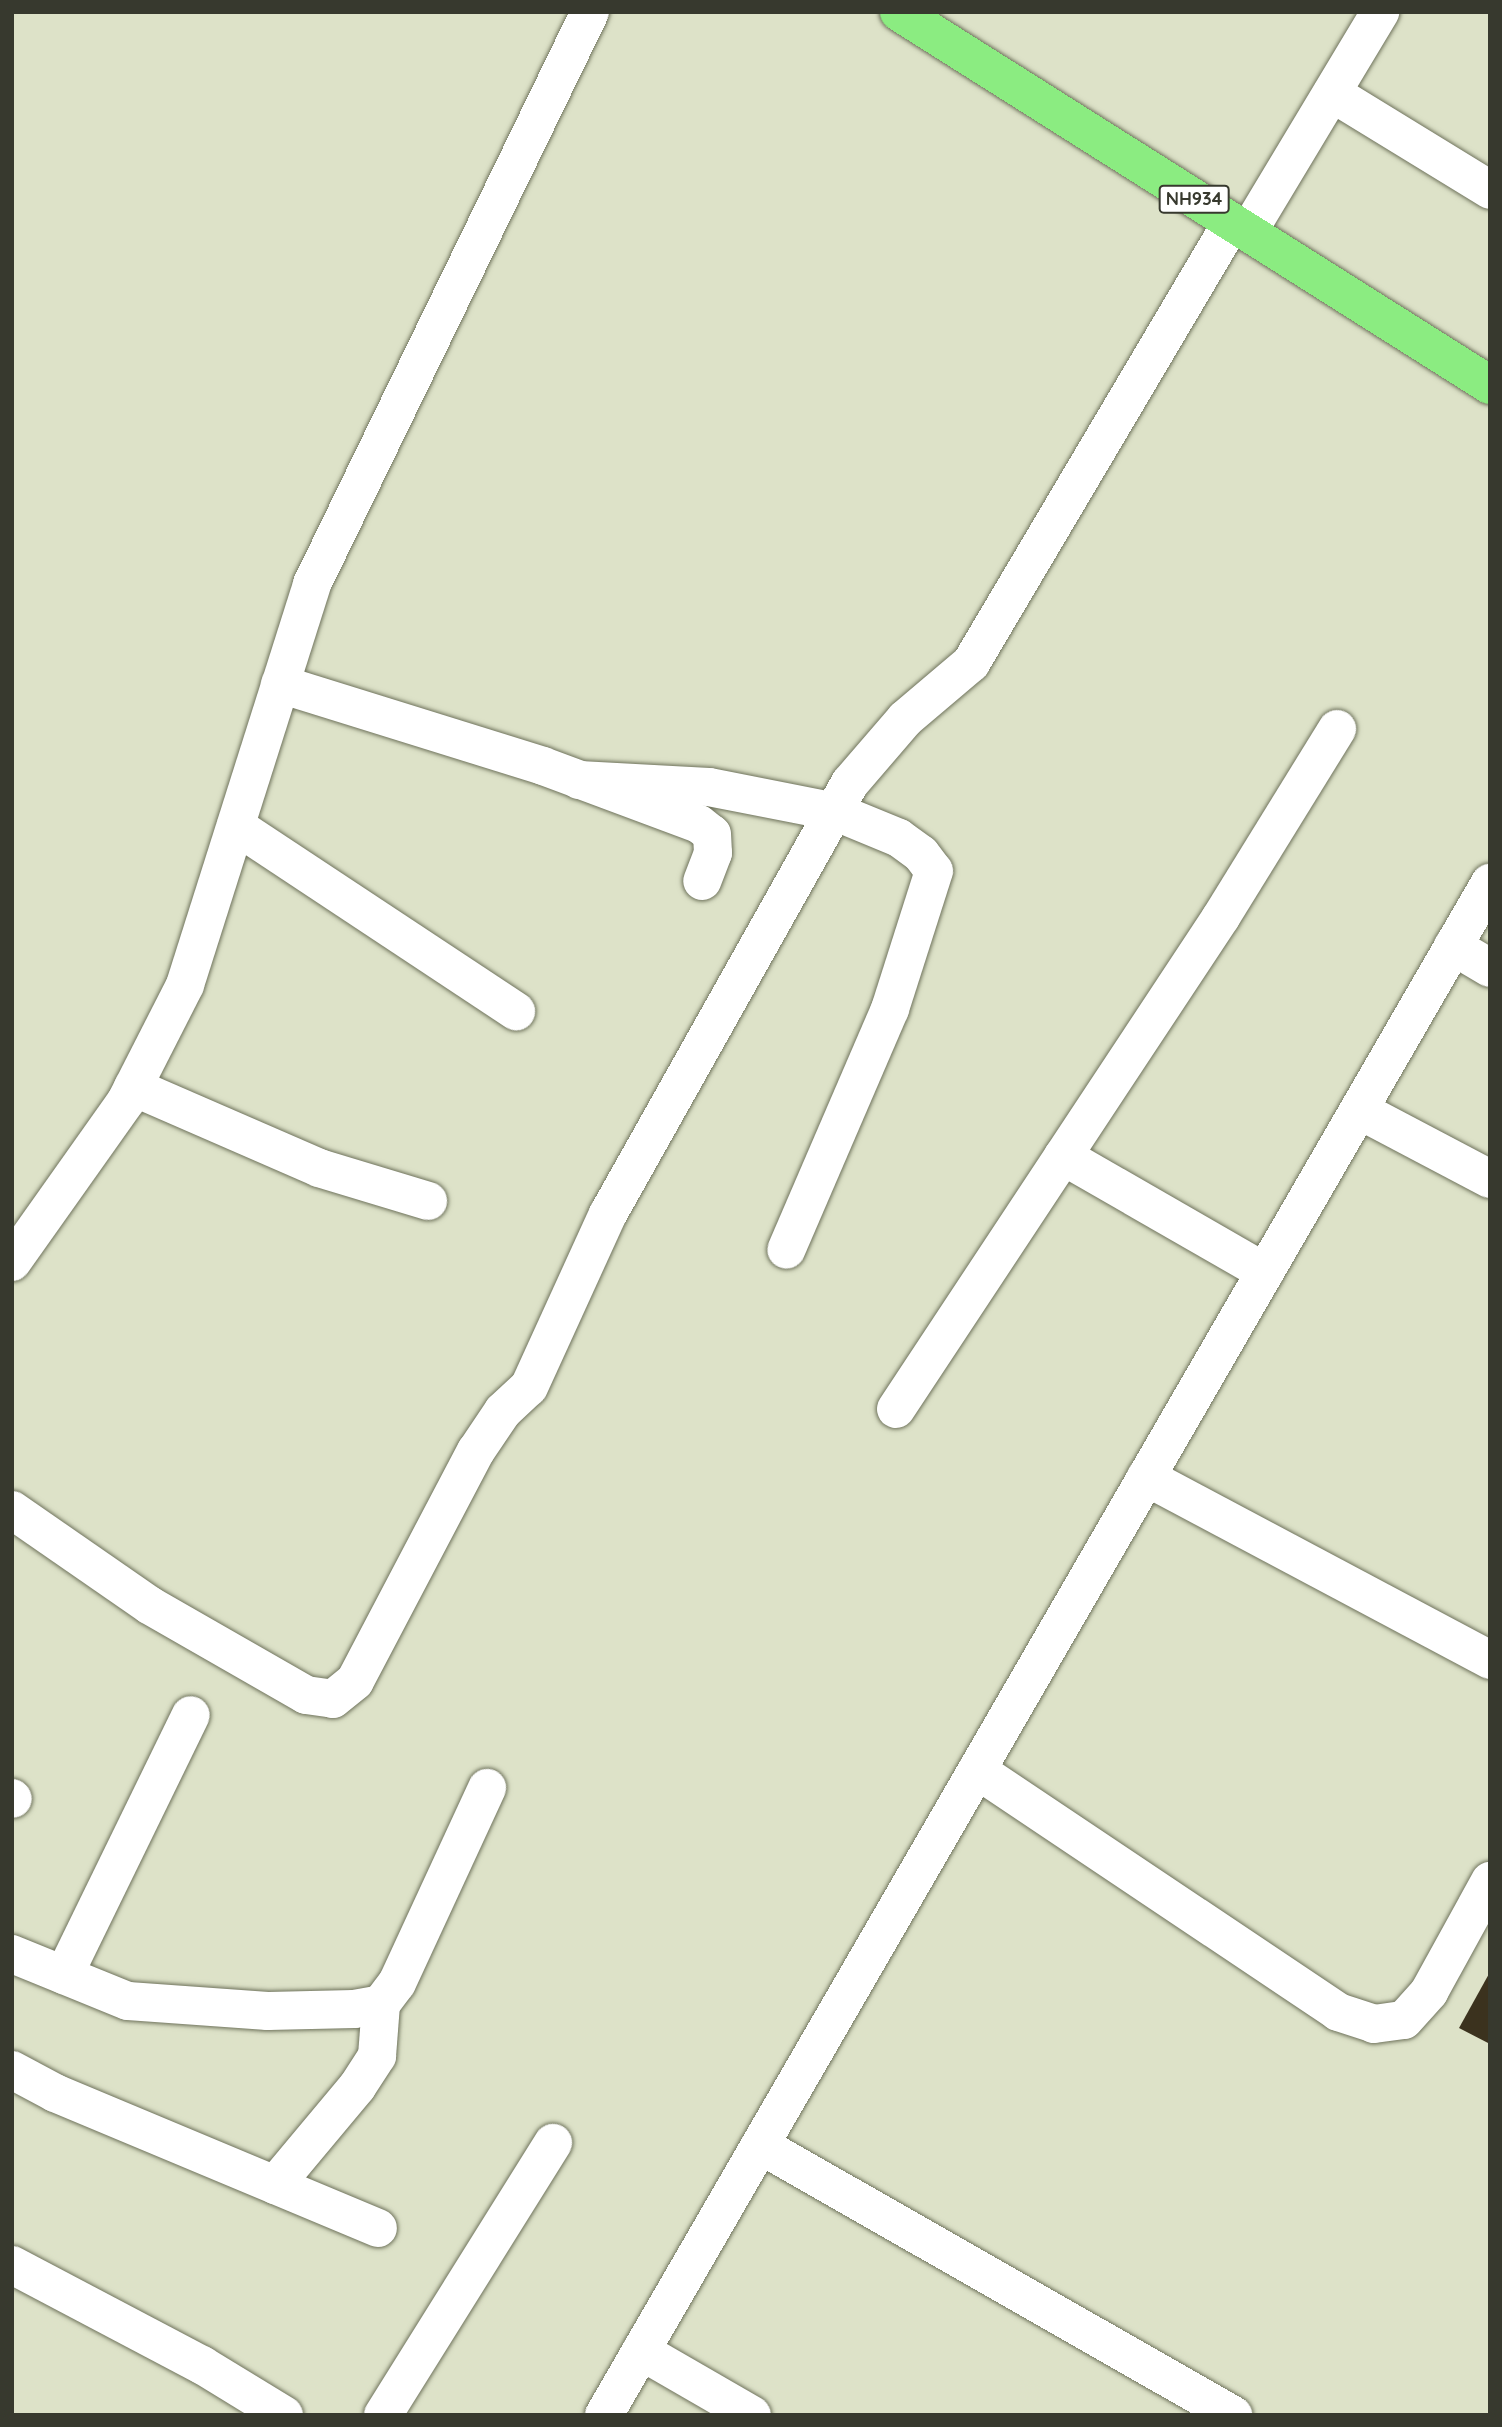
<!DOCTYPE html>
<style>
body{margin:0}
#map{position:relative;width:1502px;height:2427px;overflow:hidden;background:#dde2c8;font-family:Quicksand,sans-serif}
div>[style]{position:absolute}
.building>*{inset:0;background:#3b321e}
.roads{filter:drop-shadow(0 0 2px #6f735c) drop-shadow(0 0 2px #6f735c)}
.minor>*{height:38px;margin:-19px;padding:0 19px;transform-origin:19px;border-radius:19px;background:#fff}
.highway>*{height:38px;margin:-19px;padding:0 19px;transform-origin:19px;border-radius:19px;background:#8bec81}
span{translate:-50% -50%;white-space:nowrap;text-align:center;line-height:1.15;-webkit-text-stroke:7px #fff;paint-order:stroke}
.shield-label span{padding:2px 5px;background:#fff;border:2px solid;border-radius:5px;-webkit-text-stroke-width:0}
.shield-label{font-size:18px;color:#37392e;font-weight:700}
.frame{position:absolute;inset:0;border:14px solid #37392e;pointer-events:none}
</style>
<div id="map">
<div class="building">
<div style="clip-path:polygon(1490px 1972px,1490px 2044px,1459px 2028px)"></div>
</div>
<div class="roads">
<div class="minor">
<div style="left:1332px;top:93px;width:185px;rotate:31.5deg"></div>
<div style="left:1248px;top:232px;width:257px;rotate:-59deg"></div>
<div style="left:280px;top:684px;width:275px;rotate:17.3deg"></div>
<div style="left:543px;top:766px;width:166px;rotate:20.4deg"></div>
<div style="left:699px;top:824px;width:16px;rotate:38deg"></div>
<div style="left:712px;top:834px;width:19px;rotate:87deg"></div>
<div style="left:713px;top:853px;width:30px;rotate:111deg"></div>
<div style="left:579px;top:780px;width:130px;rotate:3.1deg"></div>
<div style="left:709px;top:787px;width:129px;rotate:11.1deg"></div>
<div style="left:836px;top:812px;width:68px;rotate:22.4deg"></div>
<div style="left:899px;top:838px;width:27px;rotate:36deg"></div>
<div style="left:921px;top:854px;width:21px;rotate:53deg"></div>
<div style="left:934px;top:871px;width:145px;rotate:107.7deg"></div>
<div style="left:890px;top:1009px;width:262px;rotate:113.3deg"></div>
<div style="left:236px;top:826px;width:336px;rotate:33.5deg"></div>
<div style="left:1453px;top:946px;width:43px;rotate:30.7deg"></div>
<div style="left:133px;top:1087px;width:203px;rotate:23.5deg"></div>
<div style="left:319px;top:1168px;width:114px;rotate:16.8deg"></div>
<div style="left:1359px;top:1110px;width:148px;rotate:27.8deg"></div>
<div style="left:1063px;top:1156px;width:233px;rotate:29.9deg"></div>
<div style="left:12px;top:1262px;width:197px;rotate:-54.7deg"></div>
<div style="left:126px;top:1101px;width:130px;rotate:-63deg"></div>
<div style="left:185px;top:985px;width:421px;rotate:-72.4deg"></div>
<div style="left:312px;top:584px;width:636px;rotate:-64.08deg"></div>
<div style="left:896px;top:1409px;width:590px;rotate:-56.55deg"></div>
<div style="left:1221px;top:917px;width:221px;rotate:-58.3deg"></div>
<div style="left:1146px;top:1477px;width:390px;rotate:28deg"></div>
<div style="left:12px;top:1510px;width:167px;rotate:34.7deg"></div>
<div style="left:149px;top:1605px;width:181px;rotate:29.8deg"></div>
<div style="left:306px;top:1695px;width:27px;rotate:8deg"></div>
<div style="left:333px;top:1699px;width:28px;rotate:-39deg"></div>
<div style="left:355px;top:1681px;width:260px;rotate:-62.3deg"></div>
<div style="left:476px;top:1451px;width:48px;rotate:-56deg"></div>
<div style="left:503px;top:1411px;width:35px;rotate:-43deg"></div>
<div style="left:529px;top:1387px;width:190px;rotate:-65.5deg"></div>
<div style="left:608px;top:1214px;width:494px;rotate:-60.7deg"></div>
<div style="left:850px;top:783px;width:84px;rotate:-49.3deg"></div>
<div style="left:905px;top:719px;width:87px;rotate:-40.3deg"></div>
<div style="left:971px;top:663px;width:512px;rotate:-59.38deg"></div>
<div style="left:977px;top:1770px;width:435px;rotate:33.8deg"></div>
<div style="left:1338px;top:2012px;width:38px;rotate:18deg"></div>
<div style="left:1374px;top:2024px;width:30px;rotate:-8deg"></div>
<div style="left:1404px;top:2020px;width:38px;rotate:-48deg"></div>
<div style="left:1429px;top:1992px;width:127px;rotate:-61.2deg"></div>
<div style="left:12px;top:1798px;width:1px;rotate:45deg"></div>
<div style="left:12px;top:1954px;width:125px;rotate:22.1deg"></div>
<div style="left:128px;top:2001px;width:140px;rotate:4.1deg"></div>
<div style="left:268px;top:2011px;width:86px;rotate:-1.3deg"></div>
<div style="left:354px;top:2009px;width:27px;rotate:-10deg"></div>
<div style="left:381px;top:2004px;width:26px;rotate:-53deg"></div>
<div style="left:397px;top:1983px;width:215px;rotate:-65.2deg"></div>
<div style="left:64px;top:1975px;width:289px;rotate:-64deg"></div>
<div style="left:12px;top:2070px;width:49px;rotate:28.1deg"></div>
<div style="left:55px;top:2093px;width:350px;rotate:22.7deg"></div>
<div style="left:760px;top:2145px;width:545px;rotate:29.72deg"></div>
<div style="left:275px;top:2185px;width:128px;rotate:-50.1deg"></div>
<div style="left:357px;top:2087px;width:37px;rotate:-57deg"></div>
<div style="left:377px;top:2056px;width:52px;rotate:-85.6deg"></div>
<div style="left:12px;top:2265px;width:215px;rotate:27.8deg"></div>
<div style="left:202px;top:2365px;width:96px;rotate:31.4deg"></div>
<div style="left:641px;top:2351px;width:128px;rotate:30deg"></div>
<div style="left:383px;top:2415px;width:321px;rotate:-58deg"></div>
<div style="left:604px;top:2415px;width:1770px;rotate:-59.96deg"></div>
</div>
<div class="highway">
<div style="left:899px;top:12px;width:699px;rotate:32.26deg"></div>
</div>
</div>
<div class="shield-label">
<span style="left:1194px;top:199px">NH934</span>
</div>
<div class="frame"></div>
</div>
